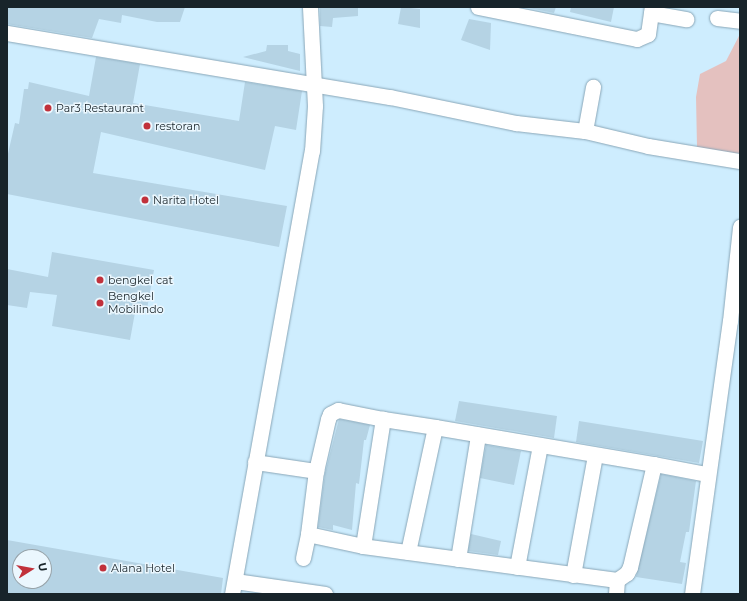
<!DOCTYPE html>
<style>
body{margin:0}
#map{position:relative;width:747px;height:601px;overflow:hidden;background:#ceedfe;font-family:Montserrat,sans-serif}
div>[style]{position:absolute}
.green>*{inset:0;background:#e4c1bf}
.building>*{inset:0;background:#b5d3e4}
.roads{filter:drop-shadow(0 0 1px #89a6b7) drop-shadow(0 0 1px #89a6b7)}
.minor>*{height:15px;margin:-7.5px;padding:0 7.5px;transform-origin:7.5px;border-radius:7.5px;background:#fff}
.dots>*{width:11px;height:11px;translate:-50% -50%;box-sizing:border-box;border:2px solid #ebf7fe;border-radius:50%}
span{translate:-50% -50%;white-space:nowrap;text-align:center;line-height:1.15;-webkit-text-stroke:3px #ebf7fe;paint-order:stroke}
.poi-label{font-size:11px;color:#18242a}
.left{translate:0 -50%;text-align:left}
.frame{position:absolute;inset:0;border:8px solid #18242a;pointer-events:none}
.north{position:absolute;left:12px;top:549px;width:40px;height:40px;box-sizing:border-box;background:#ebf7fe;border:1px solid #97a3a9;border-radius:50%;rotate:79deg;font-size:11px;font-weight:700;line-height:16px;text-align:center;color:#18242a}
.north::after{content:'';display:block;margin:auto;width:14px;height:18px;background:#c1313b;clip-path:polygon(50% 0,100% 100%,50% 72%,0 100%)}
</style>
<div id="map">
<div class="green">
<div style="clip-path:polygon(740px 34px,740px 154px,697px 147px,696px 97px,700px 74px,726px 61px)"></div>
</div>
<div class="building">
<div style="clip-path:polygon(7px 7px,185px 7px,180px 22px,157px 22px,122px 15px,121px 23px,99px 19px,92px 38px,7px 24px)"></div>
<div style="clip-path:polygon(320px 7px,358px 7px,358px 16px,333px 18px,332px 27px,320px 26px)"></div>
<div style="clip-path:polygon(401px 7px,420px 9px,420px 28px,398px 24px)"></div>
<div style="clip-path:polygon(524px 7px,556px 7px,554px 13px)"></div>
<div style="clip-path:polygon(571px 7px,614px 7px,611px 22px,570px 12px)"></div>
<div style="clip-path:polygon(469px 19px,491px 23px,490px 50px,461px 40px)"></div>
<div style="clip-path:polygon(267px 45px,288px 45px,288px 51px,300px 54px,300px 71px,243px 57px,266px 51px)"></div>
<div style="clip-path:polygon(96px 57px,140px 64px,133px 103px,239px 121px,245px 82px,302px 91px,296px 130px,275px 126px,265px 170px,101px 132px,93px 173px,287px 206px,279px 247px,7px 194px,7px 158px,15px 123px,19px 124px,24px 89px,28px 89px,29px 82px,89px 96px)"></div>
<div style="clip-path:polygon(52px 252px,154px 270px,147px 309px,136px 307px,130px 340px,52px 326px,57px 295px,30px 292px,27px 308px,7px 305px,7px 269px,48px 277px)"></div>
<div style="clip-path:polygon(459px 401px,557px 416px,554px 438px,455px 421px)"></div>
<div style="clip-path:polygon(339px 419px,370px 425px,366px 440px,364px 440px,359px 484px,356px 483px,352px 530px,333px 525px,333px 530px,318px 527px,325px 473px)"></div>
<div style="clip-path:polygon(579px 421px,703px 441px,699px 463px,576px 442px)"></div>
<div style="clip-path:polygon(486px 445px,521px 451px,514px 485px,480px 478px)"></div>
<div style="clip-path:polygon(661px 474px,696px 481px,689px 532px,686px 532px,680px 562px,686px 563px,682px 584px,636px 577px)"></div>
<div style="clip-path:polygon(471px 534px,501px 541px,498px 555px,468px 551px)"></div>
<div style="clip-path:polygon(evenodd,7px 540px,223px 578px,221px 594px,7px 594px,7px 540px,20px 557px,44px 557px,44px 581px,20px 581px,20px 557px)"></div>
</div>
<div class="roads">
<div class="minor">
<div style="left:478px;top:7px;width:162px;rotate:11.4deg"></div>
<div style="left:637px;top:39px;width:12px;rotate:-24deg"></div>
<div style="left:648px;top:34px;width:27px;rotate:-82deg"></div>
<div style="left:651px;top:13px;width:36px;rotate:10deg"></div>
<div style="left:717px;top:18px;width:23px;rotate:7deg"></div>
<div style="left:7px;top:33px;width:388px;rotate:9.5deg"></div>
<div style="left:390px;top:97px;width:129px;rotate:11.7deg"></div>
<div style="left:516px;top:123px;width:69px;rotate:6.6deg"></div>
<div style="left:585px;top:131px;width:65px;rotate:13.4deg"></div>
<div style="left:648px;top:146px;width:93px;rotate:9.3deg"></div>
<div style="left:585px;top:131px;width:45px;rotate:-79.7deg"></div>
<div style="left:255px;top:462px;width:62px;rotate:8.4deg"></div>
<div style="left:654px;top:464px;width:106px;rotate:103.1deg"></div>
<div style="left:630px;top:567px;width:7px;rotate:117deg"></div>
<div style="left:627px;top:573px;width:12px;rotate:145deg"></div>
<div style="left:617px;top:580px;width:256px;rotate:-172.4deg"></div>
<div style="left:363px;top:546px;width:56px;rotate:-167.7deg"></div>
<div style="left:308px;top:534px;width:64px;rotate:-82.8deg"></div>
<div style="left:316px;top:471px;width:53px;rotate:-77deg"></div>
<div style="left:328px;top:419px;width:5px;rotate:-68deg"></div>
<div style="left:330px;top:414px;width:9px;rotate:-27deg"></div>
<div style="left:338px;top:410px;width:46px;rotate:11.3deg"></div>
<div style="left:383px;top:419px;width:53px;rotate:8.7deg"></div>
<div style="left:435px;top:427px;width:222px;rotate:9.6deg"></div>
<div style="left:654px;top:464px;width:48px;rotate:10.8deg"></div>
<div style="left:363px;top:546px;width:129px;rotate:-81.1deg"></div>
<div style="left:408px;top:552px;width:128px;rotate:-77.8deg"></div>
<div style="left:303px;top:558px;width:25px;rotate:-78deg"></div>
<div style="left:458px;top:559px;width:126px;rotate:-80.8deg"></div>
<div style="left:517px;top:567px;width:124px;rotate:-79.3deg"></div>
<div style="left:573px;top:575px;width:122px;rotate:-79.6deg"></div>
<div style="left:235px;top:581px;width:91px;rotate:8.2deg"></div>
<div style="left:232px;top:594px;width:450px;rotate:-79.8deg"></div>
<div style="left:312px;top:151px;width:45px;rotate:-86.2deg"></div>
<div style="left:315px;top:106px;width:99px;rotate:-92.9deg"></div>
<div style="left:616px;top:594px;width:14px;rotate:-86deg"></div>
<div style="left:692px;top:594px;width:276px;rotate:-82.1deg"></div>
<div style="left:730px;top:321px;width:95px;rotate:-83.9deg"></div>
</div>
</div>
<div class="dots">
<div style="left:48px;top:108px;background:#c1313b"></div>
<div style="left:147px;top:126px;background:#c1313b"></div>
<div style="left:145px;top:200px;background:#c1313b"></div>
<div style="left:100px;top:280px;background:#c1313b"></div>
<div style="left:100px;top:303px;background:#c1313b"></div>
<div style="left:103px;top:568px;background:#c1313b"></div>
</div>
<div class="poi-label">
<span class="left" style="left:56px;top:108px">Par3 Restaurant</span>
<span class="left" style="left:155px;top:126px">restoran</span>
<span class="left" style="left:153px;top:200px">Narita Hotel</span>
<span class="left" style="left:108px;top:280px">bengkel cat</span>
<span class="left" style="left:108px;top:303px">Bengkel<br>Mobilindo</span>
<span class="left" style="left:111px;top:568px">Alana Hotel</span>
</div>
<div class="frame"></div>
<div class="north">U</div>
</div>
